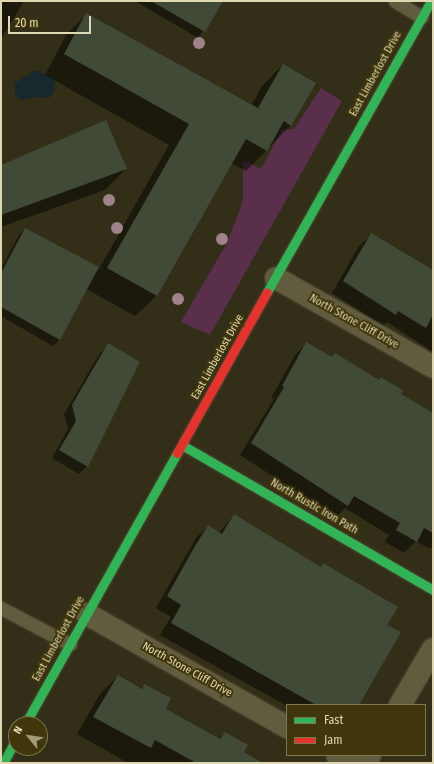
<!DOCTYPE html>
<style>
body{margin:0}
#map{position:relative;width:434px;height:764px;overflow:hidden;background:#332e17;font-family:"Fira Sans Condensed",sans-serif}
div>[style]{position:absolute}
.green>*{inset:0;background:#5a2f4c}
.water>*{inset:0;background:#17292d}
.shadow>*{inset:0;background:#0007}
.building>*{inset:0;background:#414a37}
.roads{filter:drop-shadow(0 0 1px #4e4936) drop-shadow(0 0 1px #4e4936)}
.lane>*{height:13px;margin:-6.5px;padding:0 6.5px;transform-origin:6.5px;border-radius:6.5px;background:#625c3f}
.street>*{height:22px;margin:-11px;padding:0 11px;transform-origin:11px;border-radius:11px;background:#625c3f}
.fast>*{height:9px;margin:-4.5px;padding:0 4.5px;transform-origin:4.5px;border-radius:4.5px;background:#30b455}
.jam>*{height:9px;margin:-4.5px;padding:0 4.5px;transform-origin:4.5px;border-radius:4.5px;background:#e5322d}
.trees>*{width:12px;height:12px;margin:-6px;border-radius:50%;background:#9f828a}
span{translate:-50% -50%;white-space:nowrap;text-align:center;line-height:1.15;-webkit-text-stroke:4px #3f360b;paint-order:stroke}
.street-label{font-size:11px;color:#e0d8b3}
.frame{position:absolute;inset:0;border:2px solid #e0d8b3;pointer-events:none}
.legend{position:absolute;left:286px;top:704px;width:140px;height:52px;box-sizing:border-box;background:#3f360b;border:1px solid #7f774e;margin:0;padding:5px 7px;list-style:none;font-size:12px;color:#e0d8b3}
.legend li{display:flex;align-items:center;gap:8px;height:20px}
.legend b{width:20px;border:1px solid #7f774e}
.north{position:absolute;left:8px;top:716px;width:40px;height:40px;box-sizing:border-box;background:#3f360b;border:1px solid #7f774e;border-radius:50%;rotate:300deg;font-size:11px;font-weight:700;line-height:16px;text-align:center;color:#e0d8b3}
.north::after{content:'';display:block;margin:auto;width:14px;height:18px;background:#a39c7c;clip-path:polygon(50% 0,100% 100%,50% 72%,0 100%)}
.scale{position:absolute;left:8px;top:16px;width:83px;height:18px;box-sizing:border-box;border:2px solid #e0d8b3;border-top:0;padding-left:5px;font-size:12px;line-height:14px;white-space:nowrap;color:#e0d8b3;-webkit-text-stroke:3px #3f360b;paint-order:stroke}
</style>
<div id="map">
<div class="green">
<div style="clip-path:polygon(321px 88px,342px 101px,210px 335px,181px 322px,227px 243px,243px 201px,243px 160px,261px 169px,282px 130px,294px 129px)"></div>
</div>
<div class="water">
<div style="clip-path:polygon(34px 71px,40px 71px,55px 80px,55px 91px,49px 98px,37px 97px,21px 100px,15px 95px,15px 83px)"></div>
</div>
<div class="shadow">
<div style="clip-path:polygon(1px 1px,24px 1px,1px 39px)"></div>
<div style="clip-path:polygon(135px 1px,221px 1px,198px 38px)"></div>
<div style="clip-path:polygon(87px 14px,251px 106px,262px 86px,283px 65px,291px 125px,246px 171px,231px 163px,156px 296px,135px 316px,86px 289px,59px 340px,53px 346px,1px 316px,1px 269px,19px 235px,25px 229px,99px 269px,169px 145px,45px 75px,66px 35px)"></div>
<div style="clip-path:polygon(1px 166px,126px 169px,105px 190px,1px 227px)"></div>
<div style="clip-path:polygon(371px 235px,433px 271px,433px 352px,387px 322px,383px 326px,332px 293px,359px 246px)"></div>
<div style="clip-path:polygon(306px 344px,378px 381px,380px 378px,399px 395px,433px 414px,433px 546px,430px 549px,416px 541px,404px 553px,385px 542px,389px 535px,345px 508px,336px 517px,240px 455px,274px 399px,271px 398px,295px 355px)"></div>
<div style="clip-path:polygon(108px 345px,87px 466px,79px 474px,52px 458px,68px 429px,64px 414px,100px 353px)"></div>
<div style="clip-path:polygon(234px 515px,386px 625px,358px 705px,287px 706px,160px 635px,171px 617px,156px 608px,196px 538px,208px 526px,219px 533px)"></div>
<div style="clip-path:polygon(118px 676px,140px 689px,145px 685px,164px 709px,218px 739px,225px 733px,237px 763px,128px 763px,77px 734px,100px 694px)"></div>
</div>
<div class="building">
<div style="clip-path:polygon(151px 1px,223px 1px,205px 32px)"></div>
<div style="clip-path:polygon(86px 13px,258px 108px,283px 64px,316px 83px,291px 126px,284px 121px,267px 151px,246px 139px,157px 296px,107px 268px,189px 124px,64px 54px)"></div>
<div style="clip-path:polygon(106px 120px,127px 169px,1px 215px,1px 165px)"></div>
<div style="clip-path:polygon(25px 228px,99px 267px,60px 340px,1px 307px,1px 273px)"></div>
<div style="clip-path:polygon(371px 233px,433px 270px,433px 315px,426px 328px,398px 311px,396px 315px,343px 281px)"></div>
<div style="clip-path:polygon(306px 342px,332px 357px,335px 353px,379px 380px,380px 377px,403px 390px,401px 394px,433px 413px,433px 533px,424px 528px,417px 542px,396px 530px,400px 523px,354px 496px,348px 506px,251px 443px,284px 387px,282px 386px)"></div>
<div style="clip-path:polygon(108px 343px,140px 362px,88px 467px,59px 450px,76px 421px,72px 405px)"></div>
<div style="clip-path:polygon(234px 514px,321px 567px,323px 563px,398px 607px,387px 625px,401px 632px,359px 705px,316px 705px,171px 623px,181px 605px,167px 596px,195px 546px,208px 525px,222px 534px)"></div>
<div style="clip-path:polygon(118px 675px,142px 689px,144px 684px,171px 698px,166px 709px,220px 739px,225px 732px,248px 745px,244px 752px,263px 763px,196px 763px,155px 740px,151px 748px,93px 717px)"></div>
</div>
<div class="roads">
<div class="lane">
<div style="left:395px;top:1px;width:31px;rotate:31deg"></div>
<div style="left:1px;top:608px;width:78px;rotate:27.6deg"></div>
</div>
<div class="street">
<div style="left:276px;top:278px;width:180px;rotate:29.5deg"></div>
<div style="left:87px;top:614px;width:230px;rotate:29.5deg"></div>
<div style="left:400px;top:705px;width:65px;rotate:-59.5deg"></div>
<div style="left:337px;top:755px;width:16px;rotate:30deg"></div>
<div style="left:366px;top:763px;width:9px;rotate:-63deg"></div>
</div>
<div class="fast">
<div style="left:267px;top:292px;width:334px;rotate:-60.6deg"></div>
<div style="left:182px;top:445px;width:290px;rotate:30deg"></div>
<div style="left:25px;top:724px;width:311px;rotate:-60.7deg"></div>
<div style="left:3px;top:763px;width:26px;rotate:-61deg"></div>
</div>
<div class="jam">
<div style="left:177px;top:453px;width:184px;rotate:-60.8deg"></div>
</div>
</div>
<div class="trees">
<div style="left:199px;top:43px"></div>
<div style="left:109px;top:200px"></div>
<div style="left:117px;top:228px"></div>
<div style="left:222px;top:239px"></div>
<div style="left:178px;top:299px"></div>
</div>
<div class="street-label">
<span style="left:376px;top:74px;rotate:-61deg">East Limberlost Drive</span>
<span style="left:354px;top:322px;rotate:29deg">North Stone Cliff Drive</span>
<span style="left:218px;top:357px;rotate:-61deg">East Limberlost Drive</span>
<span style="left:314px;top:507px;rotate:30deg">North Rustic Iron Path</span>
<span style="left:59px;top:639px;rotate:-61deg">East Limberlost Drive</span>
<span style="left:187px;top:670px;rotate:29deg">North Stone Cliff Drive</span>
</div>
<div class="frame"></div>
<ul class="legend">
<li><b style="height:5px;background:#30b455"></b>Fast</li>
<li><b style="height:5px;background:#e5322d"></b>Jam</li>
</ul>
<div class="north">N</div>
<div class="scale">20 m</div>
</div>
